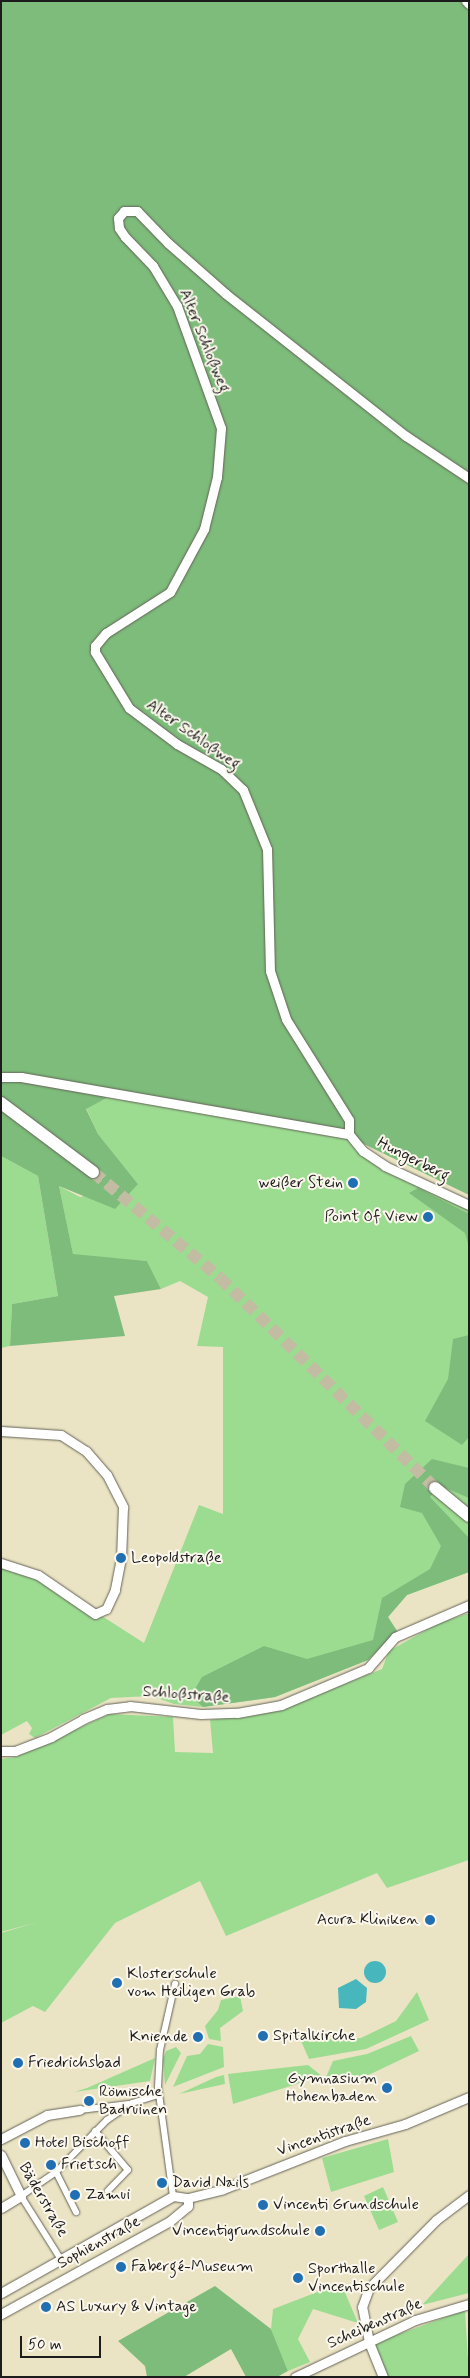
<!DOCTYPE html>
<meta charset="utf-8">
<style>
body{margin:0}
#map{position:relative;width:470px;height:2378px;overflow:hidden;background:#ebe4c4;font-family:Mynerve,sans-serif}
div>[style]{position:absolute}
.green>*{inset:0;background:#9cdc91}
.forest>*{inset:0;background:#7dbc7b}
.water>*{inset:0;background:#47b6bd}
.round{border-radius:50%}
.secondary-tunnel>*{height:12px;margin-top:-6px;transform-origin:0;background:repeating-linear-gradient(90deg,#c2bca2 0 12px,transparent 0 18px)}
.roads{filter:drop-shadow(0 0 1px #646257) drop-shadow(0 0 1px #646257)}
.pedestrian>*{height:6px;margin:-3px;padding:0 3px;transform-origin:3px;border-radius:3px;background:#fff}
.minor>*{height:9px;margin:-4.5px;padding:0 4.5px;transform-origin:4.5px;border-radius:4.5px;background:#fff}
.secondary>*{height:12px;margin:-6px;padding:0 6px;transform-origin:6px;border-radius:6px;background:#fff}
.dots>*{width:14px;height:14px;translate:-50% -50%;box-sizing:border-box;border:2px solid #fbf7ec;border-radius:50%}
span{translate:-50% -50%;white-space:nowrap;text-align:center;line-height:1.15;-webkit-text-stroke:4px #fbf7ec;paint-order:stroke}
.street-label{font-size:16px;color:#1c1c1c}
.poi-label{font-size:16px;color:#1c1c1c}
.right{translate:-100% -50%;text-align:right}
.left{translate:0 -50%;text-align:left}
.frame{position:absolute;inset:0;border:2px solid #1c1c1c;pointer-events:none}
.scale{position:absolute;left:20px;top:2336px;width:81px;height:22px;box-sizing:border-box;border:2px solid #1c1c1c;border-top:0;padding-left:6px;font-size:15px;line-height:18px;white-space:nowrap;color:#1c1c1c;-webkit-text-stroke:4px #fbf7ec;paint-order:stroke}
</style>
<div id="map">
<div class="green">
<div style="clip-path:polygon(109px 1097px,349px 1134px,363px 1151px,469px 1205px,469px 1572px,407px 1595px,388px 1617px,397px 1631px,368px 1660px,275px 1697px,203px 1707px,174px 1704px,151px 1696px,111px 1698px,35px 1738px,29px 1734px,32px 1728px,27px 1721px,1px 1735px,1px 1563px,38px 1575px,144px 1643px,199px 1505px,223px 1514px,223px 1347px,197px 1346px,208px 1297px,180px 1281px,161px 1289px,147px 1261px,73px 1255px,59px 1186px,80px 1197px,138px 1184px,98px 1134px,86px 1108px)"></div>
<div style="clip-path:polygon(1px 1156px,38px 1176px,58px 1296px,12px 1304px,10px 1346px,1px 1348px)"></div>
<div style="clip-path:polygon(469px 1613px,469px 1860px,387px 1888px,377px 1873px,226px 1936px,200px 1881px,115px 1923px,45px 2012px,33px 2006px,1px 2023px,1px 1933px,38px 1922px,1px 1932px,1px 1759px,16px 1757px,110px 1714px,173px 1717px,175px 1752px,213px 1753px,210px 1720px,280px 1710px,382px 1669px,389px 1651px,439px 1623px)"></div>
<div style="clip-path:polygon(417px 1992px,429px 2020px,366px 2049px,309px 2059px,297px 2032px,335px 2040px,361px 2038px,396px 2021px)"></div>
<div style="clip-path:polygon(240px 1996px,243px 2011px,220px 2028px,221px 2041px,209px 2039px,205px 2026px,218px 2010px,221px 2000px)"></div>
<div style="clip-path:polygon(411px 2036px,419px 2051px,358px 2080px,326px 2077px,333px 2061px,367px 2054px)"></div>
<div style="clip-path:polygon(208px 2044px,223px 2047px,224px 2067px,173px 2087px,187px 2056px,200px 2054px)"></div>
<div style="clip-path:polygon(176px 2047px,181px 2053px,165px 2085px,163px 2059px,166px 2051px)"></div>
<div style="clip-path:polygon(155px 2058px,150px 2081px,74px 2092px,87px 2088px)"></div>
<div style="clip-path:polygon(308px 2065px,322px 2076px,233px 2104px,228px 2074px)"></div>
<div style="clip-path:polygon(224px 2075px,225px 2084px,179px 2094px,216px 2077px)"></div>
<div style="clip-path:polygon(388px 2139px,394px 2172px,331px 2192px,322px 2158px)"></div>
<div style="clip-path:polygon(383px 2187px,398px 2222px,379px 2230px,364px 2196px)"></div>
<div style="clip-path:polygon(469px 2254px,469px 2293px,422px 2305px)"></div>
<div style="clip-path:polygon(341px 2283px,358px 2323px,313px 2309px,298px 2339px,310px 2362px,288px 2371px,271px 2329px,273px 2309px)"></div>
<div style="clip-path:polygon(465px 2310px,469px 2377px,388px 2377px,375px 2343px)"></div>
</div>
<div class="forest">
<div style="clip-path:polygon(1px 1px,469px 1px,469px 1195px,339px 1132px,116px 1093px,86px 1109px,98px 1134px,138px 1184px,115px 1209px,59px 1186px,73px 1254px,147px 1261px,161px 1289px,114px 1296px,125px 1336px,10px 1346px,12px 1304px,58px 1296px,38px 1176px,1px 1156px)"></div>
<div style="clip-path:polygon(418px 1188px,469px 1214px,469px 1247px,465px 1233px,409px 1193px)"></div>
<div style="clip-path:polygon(469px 1335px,469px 1437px,462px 1445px,425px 1421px,448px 1379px,453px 1339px)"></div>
<div style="clip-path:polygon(432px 1459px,469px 1468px,469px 1498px,439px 1485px,430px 1497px,469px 1538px,469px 1572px,407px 1595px,388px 1617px,397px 1631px,368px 1660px,275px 1697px,203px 1707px,191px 1696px,202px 1677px,264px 1646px,307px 1659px,373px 1640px,382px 1598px,430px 1569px,441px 1546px,422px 1513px,400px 1507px,405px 1484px)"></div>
<div style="clip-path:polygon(215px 2286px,271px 2329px,288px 2371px,277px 2377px,246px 2377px,231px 2349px,184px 2377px,147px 2377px,145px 2366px,118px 2341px)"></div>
</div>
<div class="water">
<div class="round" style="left:364px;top:1961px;width:22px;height:22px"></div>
<div style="clip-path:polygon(356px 1979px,367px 1988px,366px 2002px,356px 2009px,339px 2008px,338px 1988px)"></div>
</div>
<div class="secondary-tunnel">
<div style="left:93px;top:1172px;width:165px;rotate:39.8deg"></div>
<div style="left:220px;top:1278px;width:301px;rotate:44.3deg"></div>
</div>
<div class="roads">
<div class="pedestrian">
<div style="left:80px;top:2110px;width:49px;rotate:-7deg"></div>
<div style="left:95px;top:2131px;width:51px;rotate:49.8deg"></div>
<div style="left:128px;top:2170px;width:29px;rotate:134deg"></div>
<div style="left:56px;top:2172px;width:45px;rotate:63.4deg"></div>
<div style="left:173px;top:2196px;width:110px;rotate:-97.8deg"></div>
<div style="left:158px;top:2087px;width:37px;rotate:-87deg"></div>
<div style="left:160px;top:2050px;width:68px;rotate:-77.2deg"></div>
<div style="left:60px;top:2258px;width:73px;rotate:-122.2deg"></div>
<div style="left:21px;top:2196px;width:42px;rotate:-34.4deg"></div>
<div style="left:56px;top:2172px;width:73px;rotate:-45.6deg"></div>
<div style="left:107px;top:2120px;width:30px;rotate:-34deg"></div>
<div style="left:132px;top:2103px;width:27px;rotate:-17deg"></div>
</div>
<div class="minor">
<div style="left:466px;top:1px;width:4px;rotate:45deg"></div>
<div style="left:1px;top:1077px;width:20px"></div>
<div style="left:21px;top:1077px;width:333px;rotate:9.9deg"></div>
<div style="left:349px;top:1134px;width:14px;rotate:-90deg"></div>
<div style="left:349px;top:1120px;width:119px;rotate:-122deg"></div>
<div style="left:286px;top:1019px;width:51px;rotate:-108.4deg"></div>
<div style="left:270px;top:971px;width:122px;rotate:-91.4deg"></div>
<div style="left:267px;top:849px;width:64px;rotate:-112.1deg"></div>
<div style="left:243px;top:790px;width:30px;rotate:-136deg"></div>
<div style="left:221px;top:769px;width:51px;rotate:-150.4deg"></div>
<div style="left:177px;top:744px;width:60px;rotate:-143.1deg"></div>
<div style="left:129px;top:708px;width:66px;rotate:-121.3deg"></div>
<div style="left:95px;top:652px;width:6px;rotate:-90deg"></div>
<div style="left:95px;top:646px;width:17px;rotate:-50deg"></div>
<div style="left:106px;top:633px;width:76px;rotate:-32.6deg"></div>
<div style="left:170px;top:592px;width:72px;rotate:-61.6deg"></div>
<div style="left:204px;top:529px;width:54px;rotate:-76deg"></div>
<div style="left:217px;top:477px;width:49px;rotate:-85.3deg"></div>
<div style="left:221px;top:428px;width:130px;rotate:-109.8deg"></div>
<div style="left:177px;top:306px;width:47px;rotate:-121deg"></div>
<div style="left:153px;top:266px;width:40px;rotate:-134deg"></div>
<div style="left:125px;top:237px;width:11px;rotate:-124deg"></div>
<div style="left:119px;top:228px;width:10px;rotate:-96deg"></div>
<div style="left:118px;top:218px;width:9px;rotate:-49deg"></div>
<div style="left:124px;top:211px;width:13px"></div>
<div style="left:137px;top:211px;width:45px;rotate:45.9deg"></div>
<div style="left:168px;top:243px;width:77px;rotate:41.3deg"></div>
<div style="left:226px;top:294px;width:229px;rotate:38.3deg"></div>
<div style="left:406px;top:436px;width:76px;rotate:33.7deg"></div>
<div style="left:349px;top:1134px;width:22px;rotate:51deg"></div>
<div style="left:363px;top:1151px;width:27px;rotate:34deg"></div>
<div style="left:385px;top:1166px;width:93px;rotate:24.9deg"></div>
<div style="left:1px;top:1431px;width:60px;rotate:3.8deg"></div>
<div style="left:61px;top:1435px;width:30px;rotate:33deg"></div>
<div style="left:86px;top:1451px;width:32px;rotate:49deg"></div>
<div style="left:107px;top:1475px;width:36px;rotate:63deg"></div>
<div style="left:123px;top:1507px;width:51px;rotate:92.2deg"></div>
<div style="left:121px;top:1558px;width:33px;rotate:101deg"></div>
<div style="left:115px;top:1590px;width:21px;rotate:115deg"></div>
<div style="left:106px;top:1609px;width:12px;rotate:156deg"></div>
<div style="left:95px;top:1614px;width:69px;rotate:-145.6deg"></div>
<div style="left:38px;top:1575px;width:39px;rotate:-162deg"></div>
<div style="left:1px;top:1751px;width:14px"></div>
<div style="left:15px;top:1751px;width:39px;rotate:-21deg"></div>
<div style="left:51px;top:1737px;width:37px;rotate:-29deg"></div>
<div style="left:83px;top:1719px;width:26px;rotate:-23deg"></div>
<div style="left:107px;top:1709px;width:23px;rotate:-7deg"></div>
<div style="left:130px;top:1706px;width:71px;rotate:6.4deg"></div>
<div style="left:201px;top:1714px;width:36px;rotate:-2deg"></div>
<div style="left:237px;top:1713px;width:45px;rotate:-10.3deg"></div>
<div style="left:281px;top:1705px;width:95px;rotate:-23deg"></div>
<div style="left:368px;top:1668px;width:41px;rotate:-48.9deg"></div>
<div style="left:395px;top:1637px;width:81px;rotate:-23.4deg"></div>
<div style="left:1px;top:2139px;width:52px;rotate:-27.6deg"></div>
<div style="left:47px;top:2115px;width:33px;rotate:-9deg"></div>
<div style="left:1px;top:2155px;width:46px;rotate:64deg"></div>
<div style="left:21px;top:2196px;width:23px;rotate:149deg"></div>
<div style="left:1px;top:2293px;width:197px;rotate:-29.4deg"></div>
<div style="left:173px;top:2196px;width:15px;rotate:8deg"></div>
<div style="left:188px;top:2198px;width:36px;rotate:-14deg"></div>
<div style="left:223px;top:2189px;width:131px;rotate:-21.5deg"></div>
<div style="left:345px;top:2141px;width:62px;rotate:-15.8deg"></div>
<div style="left:405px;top:2124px;width:69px;rotate:-22.9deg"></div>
<div style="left:1px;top:2314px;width:193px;rotate:-28.8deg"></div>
<div style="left:170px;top:2221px;width:23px;rotate:-40deg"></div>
<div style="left:188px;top:2206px;width:8px;rotate:-90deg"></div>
<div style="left:295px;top:2377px;width:133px;rotate:-25.4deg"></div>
<div style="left:415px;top:2320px;width:56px;rotate:-16.5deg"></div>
<div style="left:383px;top:2377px;width:38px;rotate:-112deg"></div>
<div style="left:369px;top:2342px;width:36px;rotate:-101deg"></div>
<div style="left:362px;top:2307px;width:20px;rotate:-70deg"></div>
<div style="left:369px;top:2288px;width:95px;rotate:-45.4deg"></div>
<div style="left:436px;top:2220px;width:41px;rotate:-37.1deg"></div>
</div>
<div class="secondary">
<div style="left:1px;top:1103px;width:115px;rotate:36.9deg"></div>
<div style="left:435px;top:1488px;width:44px;rotate:39.5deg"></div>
</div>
</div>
<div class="dots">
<div style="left:353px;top:1183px;background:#1f6fb2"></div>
<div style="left:428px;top:1217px;background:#1f6fb2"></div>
<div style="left:121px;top:1558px;background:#1f6fb2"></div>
<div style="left:430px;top:1920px;background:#1f6fb2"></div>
<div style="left:117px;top:1983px;background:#1f6fb2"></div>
<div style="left:263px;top:2036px;background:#1f6fb2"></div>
<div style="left:198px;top:2037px;background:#1f6fb2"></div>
<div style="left:18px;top:2063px;background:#1f6fb2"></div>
<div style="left:387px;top:2088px;background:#1f6fb2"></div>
<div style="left:89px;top:2101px;background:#1f6fb2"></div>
<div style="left:25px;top:2143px;background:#1f6fb2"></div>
<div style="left:51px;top:2165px;background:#1f6fb2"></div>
<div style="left:162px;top:2183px;background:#1f6fb2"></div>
<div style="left:75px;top:2195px;background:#1f6fb2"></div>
<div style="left:263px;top:2205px;background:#1f6fb2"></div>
<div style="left:320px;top:2231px;background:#1f6fb2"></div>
<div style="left:121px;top:2267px;background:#1f6fb2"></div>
<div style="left:298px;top:2278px;background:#1f6fb2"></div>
<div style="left:46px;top:2307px;background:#1f6fb2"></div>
</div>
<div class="street-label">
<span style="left:204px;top:341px;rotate:68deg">Alter Schloßweg</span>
<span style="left:193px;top:735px;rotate:35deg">Alter Schloßweg</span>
<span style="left:413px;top:1160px;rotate:27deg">Hungerberg</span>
<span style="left:186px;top:1695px;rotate:4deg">Schloßstraße</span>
<span style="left:324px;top:2136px;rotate:-19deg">Vincentistraße</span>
<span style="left:43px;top:2200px;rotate:60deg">Bäderstraße</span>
<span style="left:99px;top:2243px;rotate:-29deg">Sophienstraße</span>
<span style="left:375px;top:2324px;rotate:-24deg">Scheibenstraße</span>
</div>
<div class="poi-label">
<span class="right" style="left:343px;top:1183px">weißer Stein</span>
<span class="right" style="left:418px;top:1217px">Point Of View</span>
<span class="left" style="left:131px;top:1558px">Leopoldstraße</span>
<span class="right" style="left:419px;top:1920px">Acura Kliniken</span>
<span class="left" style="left:127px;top:1983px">Klosterschule<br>vom Heiligen Grab</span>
<span class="left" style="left:273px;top:2036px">Spitalkirche</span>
<span class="right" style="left:188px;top:2037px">Kniende</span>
<span class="left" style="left:28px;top:2063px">Friedrichsbad</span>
<span class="right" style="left:377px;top:2088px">Gymnasium<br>Hohenbaden</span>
<span class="left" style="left:99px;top:2101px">Römische<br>Badruinen</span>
<span class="left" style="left:35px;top:2143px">Hotel Bischoff</span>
<span class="left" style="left:61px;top:2165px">Frietsch</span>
<span class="left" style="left:172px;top:2183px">David Nails</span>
<span class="left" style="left:85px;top:2195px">Zamui</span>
<span class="left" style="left:273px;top:2205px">Vincenti Grundschule</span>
<span class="right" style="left:310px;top:2231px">Vincentigrundschule</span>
<span class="left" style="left:131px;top:2267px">Fabergé-Museum</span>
<span class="left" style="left:308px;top:2278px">Sporthalle<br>Vincentischule</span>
<span class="left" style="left:56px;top:2307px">AS Luxury &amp; Vintage</span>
</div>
<div class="frame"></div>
<div class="scale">50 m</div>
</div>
